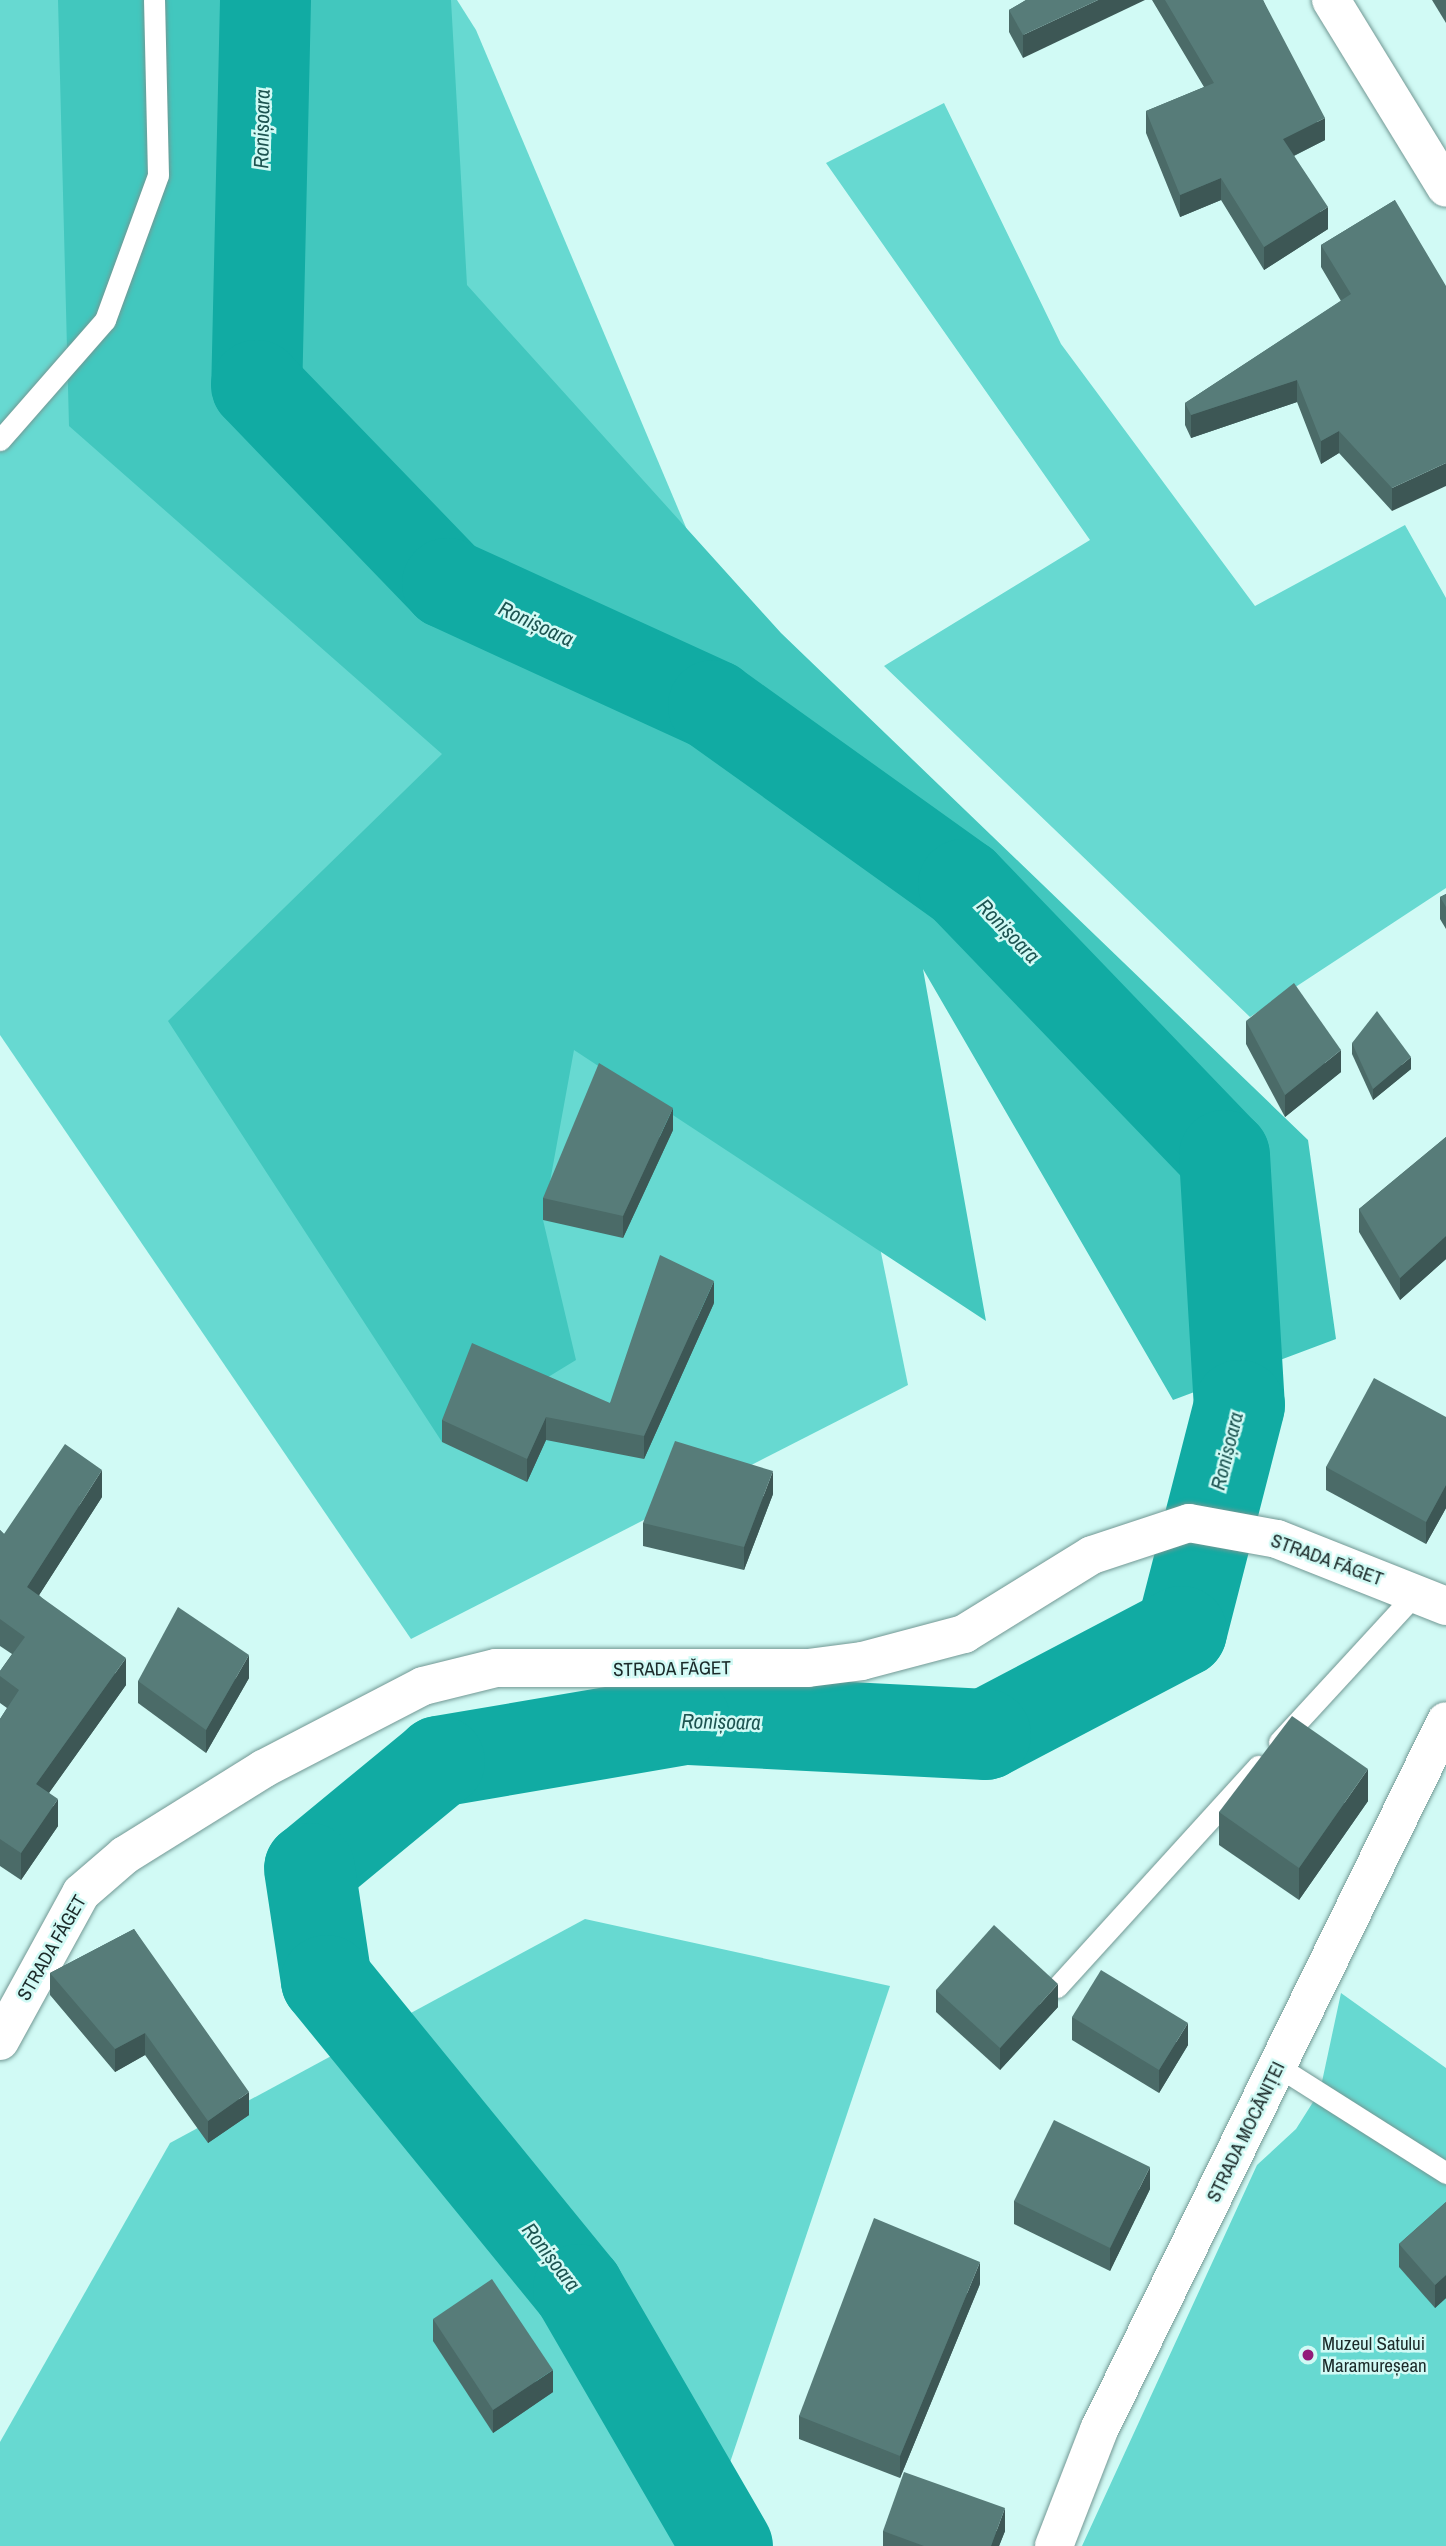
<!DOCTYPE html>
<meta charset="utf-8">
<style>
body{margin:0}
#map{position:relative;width:1446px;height:2546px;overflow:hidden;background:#d1faf5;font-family:"Archivo Narrow",sans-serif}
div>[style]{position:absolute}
.green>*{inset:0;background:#67d9d1}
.forest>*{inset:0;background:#42c7be}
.river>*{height:91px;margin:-45.5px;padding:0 45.5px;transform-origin:45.5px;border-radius:45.5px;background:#11aba3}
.roads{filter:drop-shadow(0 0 2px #729894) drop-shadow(0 0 2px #729894)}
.service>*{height:21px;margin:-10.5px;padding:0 10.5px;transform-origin:10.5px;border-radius:10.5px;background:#fff}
.minor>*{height:38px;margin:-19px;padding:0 19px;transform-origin:19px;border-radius:19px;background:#fff}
.tertiary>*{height:38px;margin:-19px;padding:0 19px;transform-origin:19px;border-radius:19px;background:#fff}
.wall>*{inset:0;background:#4b6b68}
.shaded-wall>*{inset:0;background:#3d5755}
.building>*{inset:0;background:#577c79}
.dots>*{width:19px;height:19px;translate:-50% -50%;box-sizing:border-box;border:4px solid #d1faf5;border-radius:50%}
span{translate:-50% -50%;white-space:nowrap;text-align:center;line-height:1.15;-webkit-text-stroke:5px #d1faf5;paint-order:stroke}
.street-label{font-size:19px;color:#1b2a29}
.poi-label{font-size:19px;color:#1b2a29}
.left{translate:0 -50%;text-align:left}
.water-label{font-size:21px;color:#1d5451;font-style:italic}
</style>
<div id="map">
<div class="green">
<div style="clip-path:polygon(0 0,457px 0,476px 30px,777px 743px,908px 1385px,411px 1639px,0 1035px)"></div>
<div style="clip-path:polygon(944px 103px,1061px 344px,1255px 606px,1405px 525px,1446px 598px,1446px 888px,1250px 1017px,884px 666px,1090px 540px,826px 163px)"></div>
<div style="clip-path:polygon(585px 1919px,890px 1986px,702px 2546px,0 2546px,0 2442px,170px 2143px)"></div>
<div style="clip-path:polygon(1341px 1993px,1446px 2068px,1446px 2546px,1082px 2546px,1257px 2165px,1296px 2129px,1320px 2091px)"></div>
</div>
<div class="forest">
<div style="clip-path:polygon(58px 0,451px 0,467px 285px,781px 633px,1308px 1140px,1336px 1339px,1173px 1400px,923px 969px,986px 1321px,574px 1050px,543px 1220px,576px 1360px,442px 1442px,168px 1021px,442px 754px,69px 426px)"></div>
</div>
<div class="river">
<div style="left:265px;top:0;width:385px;rotate:91.3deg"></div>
<div style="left:256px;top:385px;width:275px;rotate:46deg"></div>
<div style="left:447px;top:583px;width:293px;rotate:24.6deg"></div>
<div style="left:713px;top:705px;width:307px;rotate:35.6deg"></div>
<div style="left:963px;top:884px;width:376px;rotate:46.1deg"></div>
<div style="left:1224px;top:1155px;width:250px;rotate:86.6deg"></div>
<div style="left:1239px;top:1405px;width:233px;rotate:104.4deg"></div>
<div style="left:1181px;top:1631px;width:221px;rotate:152.3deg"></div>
<div style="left:985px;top:1734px;width:301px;rotate:-177.1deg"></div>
<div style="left:684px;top:1719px;width:249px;rotate:170.3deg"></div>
<div style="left:439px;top:1761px;width:168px;rotate:140.5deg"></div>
<div style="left:309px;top:1868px;width:113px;rotate:81.4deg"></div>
<div style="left:326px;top:1980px;width:399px;rotate:50.8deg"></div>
<div style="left:578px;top:2289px;width:297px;rotate:59.9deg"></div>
</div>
<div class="roads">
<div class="service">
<div style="left:0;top:440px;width:159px;rotate:-48.8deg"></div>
<div style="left:105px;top:320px;width:154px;rotate:-69.9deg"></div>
<div style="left:158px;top:175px;width:175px;rotate:-91.3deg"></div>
<div style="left:1279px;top:1742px;width:201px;rotate:-47.4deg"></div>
<div style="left:1057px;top:1987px;width:299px;rotate:-47.7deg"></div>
<div style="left:1279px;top:2067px;width:198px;rotate:32.4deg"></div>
</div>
<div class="minor">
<div style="left:0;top:2041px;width:169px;rotate:-61.3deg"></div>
<div style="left:81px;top:1893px;width:58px;rotate:-40.8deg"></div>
<div style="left:125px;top:1855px;width:163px;rotate:-31.9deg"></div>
<div style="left:263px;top:1769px;width:180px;rotate:-27.4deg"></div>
<div style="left:423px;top:1686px;width:75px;rotate:-13.9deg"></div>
<div style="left:496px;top:1668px;width:312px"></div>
<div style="left:808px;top:1668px;width:54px;rotate:-7.4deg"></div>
<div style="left:862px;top:1661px;width:106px;rotate:-14.8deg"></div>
<div style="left:964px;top:1634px;width:150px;rotate:-31.7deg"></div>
<div style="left:1092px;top:1555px;width:102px;rotate:-18.3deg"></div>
<div style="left:1189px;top:1523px;width:89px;rotate:10.3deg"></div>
<div style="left:1277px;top:1539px;width:182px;rotate:21.6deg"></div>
<div style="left:1054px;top:2546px;width:124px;rotate:-68.8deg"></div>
<div style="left:1099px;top:2430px;width:789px;rotate:-63.92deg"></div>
</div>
<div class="tertiary">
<div style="left:1331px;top:0;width:220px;rotate:58.5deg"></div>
</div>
</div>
<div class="wall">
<div style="clip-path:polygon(1026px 0,1023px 58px,1009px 32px,1009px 10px)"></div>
<div style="clip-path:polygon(1152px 0,1263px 0,1325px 140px,1294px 156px,1328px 229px,1264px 270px,1221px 200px,1180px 217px,1146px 133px,1146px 111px,1204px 87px)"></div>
<div style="clip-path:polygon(1432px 0,1446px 0,1446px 23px)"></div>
<div style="clip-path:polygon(1395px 200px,1392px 511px,1339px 453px,1321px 464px,1297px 402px,1191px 438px,1185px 425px,1185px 403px,1341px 301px,1321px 267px,1321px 245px)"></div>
<div style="clip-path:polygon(1446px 894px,1446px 929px,1440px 919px,1440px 897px)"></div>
<div style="clip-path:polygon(1246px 1021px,1341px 1072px,1285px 1117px,1246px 1044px)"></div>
<div style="clip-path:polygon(1352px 1043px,1411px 1069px,1373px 1100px,1352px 1054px)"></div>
<div style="clip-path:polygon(673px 1130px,623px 1238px,543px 1220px,543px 1198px)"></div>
<div style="clip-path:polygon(1446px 1137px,1446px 1259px,1400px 1300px,1359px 1232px,1359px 1209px)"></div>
<div style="clip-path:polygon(714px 1303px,644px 1459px,546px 1440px,527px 1482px,442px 1442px,442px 1420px,610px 1403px)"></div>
<div style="clip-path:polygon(1446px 1417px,1446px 1508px,1426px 1544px,1326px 1490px,1326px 1467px)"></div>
<div style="clip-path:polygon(773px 1494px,744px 1570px,643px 1546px,643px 1523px)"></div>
<div style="clip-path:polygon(102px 1497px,39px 1595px,126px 1685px,49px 1793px,58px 1826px,21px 1880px,0 1866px,0 1719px,7px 1708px,0 1703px,0 1671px,12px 1654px,0 1646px,0 1530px,4px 1534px)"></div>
<div style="clip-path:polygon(249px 1678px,206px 1753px,138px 1703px,138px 1681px)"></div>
<div style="clip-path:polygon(1368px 1801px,1299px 1900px,1219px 1845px,1219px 1812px)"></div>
<div style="clip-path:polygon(134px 1929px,249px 2115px,208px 2143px,145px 2055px,115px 2072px,50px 1995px,50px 1973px)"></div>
<div style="clip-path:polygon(936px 1990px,1058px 2007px,1000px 2070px,936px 2012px)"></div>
<div style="clip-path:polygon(1072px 2017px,1188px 2045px,1159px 2093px,1072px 2040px)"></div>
<div style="clip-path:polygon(1150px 2189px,1110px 2271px,1014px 2224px,1014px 2201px)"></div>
<div style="clip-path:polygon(1446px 2202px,1446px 2298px,1435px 2308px,1399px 2267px,1399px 2244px)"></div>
<div style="clip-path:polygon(980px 2284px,900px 2478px,799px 2439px,799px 2416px)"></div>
<div style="clip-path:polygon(433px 2319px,553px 2392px,493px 2433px,433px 2341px)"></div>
<div style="clip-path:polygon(883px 2531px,1005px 2531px,999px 2546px,883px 2546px)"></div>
</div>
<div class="shaded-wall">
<div style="clip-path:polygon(1098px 0,1145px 0,1023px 58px,1023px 35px)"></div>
<div style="clip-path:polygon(1325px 118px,1325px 140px,1283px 161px,1283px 139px)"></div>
<div style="clip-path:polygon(1221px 178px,1221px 200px,1180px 217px,1180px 195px)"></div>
<div style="clip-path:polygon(1328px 207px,1328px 229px,1264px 270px,1264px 247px)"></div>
<div style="clip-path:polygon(1297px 380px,1297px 402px,1191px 438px,1191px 415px)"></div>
<div style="clip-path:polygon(1339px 431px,1339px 453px,1321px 464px,1321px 441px)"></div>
<div style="clip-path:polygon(1446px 463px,1446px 486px,1392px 511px,1392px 488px)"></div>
<div style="clip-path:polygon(1341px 1050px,1341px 1072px,1285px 1117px,1285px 1095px)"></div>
<div style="clip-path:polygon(1411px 1057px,1411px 1069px,1373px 1100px,1373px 1089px)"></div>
<div style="clip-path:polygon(673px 1108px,673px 1130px,623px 1238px,623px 1216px)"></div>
<div style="clip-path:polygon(1446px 1236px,1446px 1259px,1400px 1300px,1400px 1278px)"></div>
<div style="clip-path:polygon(714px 1281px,714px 1303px,644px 1459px,644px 1436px)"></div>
<div style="clip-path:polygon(546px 1417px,546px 1440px,527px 1482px,527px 1459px)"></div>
<div style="clip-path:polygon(102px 1470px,102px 1497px,27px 1614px,27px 1587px)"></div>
<div style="clip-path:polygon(773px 1471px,773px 1494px,744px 1570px,744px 1547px)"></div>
<div style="clip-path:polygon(1446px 1485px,1446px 1508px,1426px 1544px,1426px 1522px)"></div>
<div style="clip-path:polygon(249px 1655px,249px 1678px,206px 1753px,206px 1730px)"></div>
<div style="clip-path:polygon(126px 1658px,126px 1685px,36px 1811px,36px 1784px)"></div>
<div style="clip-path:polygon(1368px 1769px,1368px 1801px,1299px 1900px,1299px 1868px)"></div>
<div style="clip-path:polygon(58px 1799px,58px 1826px,21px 1880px,21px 1853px)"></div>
<div style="clip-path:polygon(1058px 1984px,1058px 2007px,1000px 2070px,1000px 2048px)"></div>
<div style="clip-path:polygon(1188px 2023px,1188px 2045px,1159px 2093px,1159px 2070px)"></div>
<div style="clip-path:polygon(145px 2033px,145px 2055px,115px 2072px,115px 2049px)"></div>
<div style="clip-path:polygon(249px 2092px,249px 2115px,208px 2143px,208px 2121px)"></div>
<div style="clip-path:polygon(1150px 2167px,1150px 2189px,1110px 2271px,1110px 2248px)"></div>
<div style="clip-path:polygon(980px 2262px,980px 2284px,900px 2478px,900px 2456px)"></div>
<div style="clip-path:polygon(1446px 2275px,1446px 2298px,1435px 2308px,1435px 2285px)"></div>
<div style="clip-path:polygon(553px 2370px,553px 2392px,493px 2433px,493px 2410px)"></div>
<div style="clip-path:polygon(1005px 2508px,1005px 2531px,999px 2546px,991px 2546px)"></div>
</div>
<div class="building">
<div style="clip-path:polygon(1026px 0,1098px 0,1023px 35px,1009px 10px)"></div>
<div style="clip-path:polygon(1165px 0,1263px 0,1325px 118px,1283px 139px,1328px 207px,1264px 247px,1221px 178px,1180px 195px,1146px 111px,1214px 83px)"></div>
<div style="clip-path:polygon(1395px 200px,1446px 286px,1446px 463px,1392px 488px,1339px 431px,1321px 441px,1297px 380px,1191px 415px,1185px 403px,1351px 294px,1321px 245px)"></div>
<div style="clip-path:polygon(1446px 894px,1446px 907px,1440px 897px)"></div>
<div style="clip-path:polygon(1294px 983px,1341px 1050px,1285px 1095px,1246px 1021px)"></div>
<div style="clip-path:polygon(1377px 1011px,1411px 1057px,1373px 1089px,1352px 1043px)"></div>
<div style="clip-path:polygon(599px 1063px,673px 1108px,623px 1216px,543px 1198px)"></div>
<div style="clip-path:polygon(1446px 1137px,1446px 1236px,1400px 1278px,1359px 1209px)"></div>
<div style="clip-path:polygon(660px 1255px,714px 1281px,644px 1436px,546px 1417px,527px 1459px,442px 1420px,472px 1343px,610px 1403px)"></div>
<div style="clip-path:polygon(1374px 1378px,1446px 1417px,1446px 1485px,1426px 1522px,1326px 1467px)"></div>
<div style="clip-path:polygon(675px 1441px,773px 1471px,744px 1547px,643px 1523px)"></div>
<div style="clip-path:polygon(65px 1444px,102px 1470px,27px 1587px,126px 1658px,36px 1784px,58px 1799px,21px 1853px,0 1839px,0 1719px,19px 1690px,0 1676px,0 1671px,25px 1637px,0 1619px,0 1530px,4px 1534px)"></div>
<div style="clip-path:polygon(178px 1607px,249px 1655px,206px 1730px,138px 1681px)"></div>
<div style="clip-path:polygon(1292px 1716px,1368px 1769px,1299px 1868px,1219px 1812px)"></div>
<div style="clip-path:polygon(994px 1925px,1058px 1984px,1000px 2048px,936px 1990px)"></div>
<div style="clip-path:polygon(134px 1929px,249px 2092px,208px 2121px,145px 2033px,115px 2049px,50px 1973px)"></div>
<div style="clip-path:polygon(1101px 1970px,1188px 2023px,1159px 2070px,1072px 2017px)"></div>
<div style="clip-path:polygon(1054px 2120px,1150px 2167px,1110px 2248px,1014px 2201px)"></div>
<div style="clip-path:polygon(1446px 2202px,1446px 2275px,1435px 2285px,1399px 2244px)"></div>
<div style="clip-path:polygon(874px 2218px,980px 2262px,900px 2456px,799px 2416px)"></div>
<div style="clip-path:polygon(492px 2279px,553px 2370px,493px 2410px,433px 2319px)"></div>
<div style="clip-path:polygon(904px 2472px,1005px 2508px,991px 2546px,924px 2546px,883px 2531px)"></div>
</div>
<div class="dots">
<div style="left:1308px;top:2355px;background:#931b79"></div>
</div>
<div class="street-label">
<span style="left:1327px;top:1560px;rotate:20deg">STRADA FĂGET</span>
<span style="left:672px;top:1669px;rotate:-1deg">STRADA FĂGET</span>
<span style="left:52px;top:1948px;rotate:-60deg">STRADA FĂGET</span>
<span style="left:1246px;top:2132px;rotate:-64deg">STRADA MOCĂNIȚEI</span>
</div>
<div class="poi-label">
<span class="left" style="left:1322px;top:2355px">Muzeul Satului<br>Maramureșean</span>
</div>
<div class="water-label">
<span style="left:262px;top:129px;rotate:-89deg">Ronișoara</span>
<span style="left:536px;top:624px;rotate:25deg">Ronișoara</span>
<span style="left:1008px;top:931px;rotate:46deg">Ronișoara</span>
<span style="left:1227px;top:1451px;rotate:-76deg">Ronișoara</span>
<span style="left:721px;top:1722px;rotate:1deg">Ronișoara</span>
<span style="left:551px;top:2257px;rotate:52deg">Ronișoara</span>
</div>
</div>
